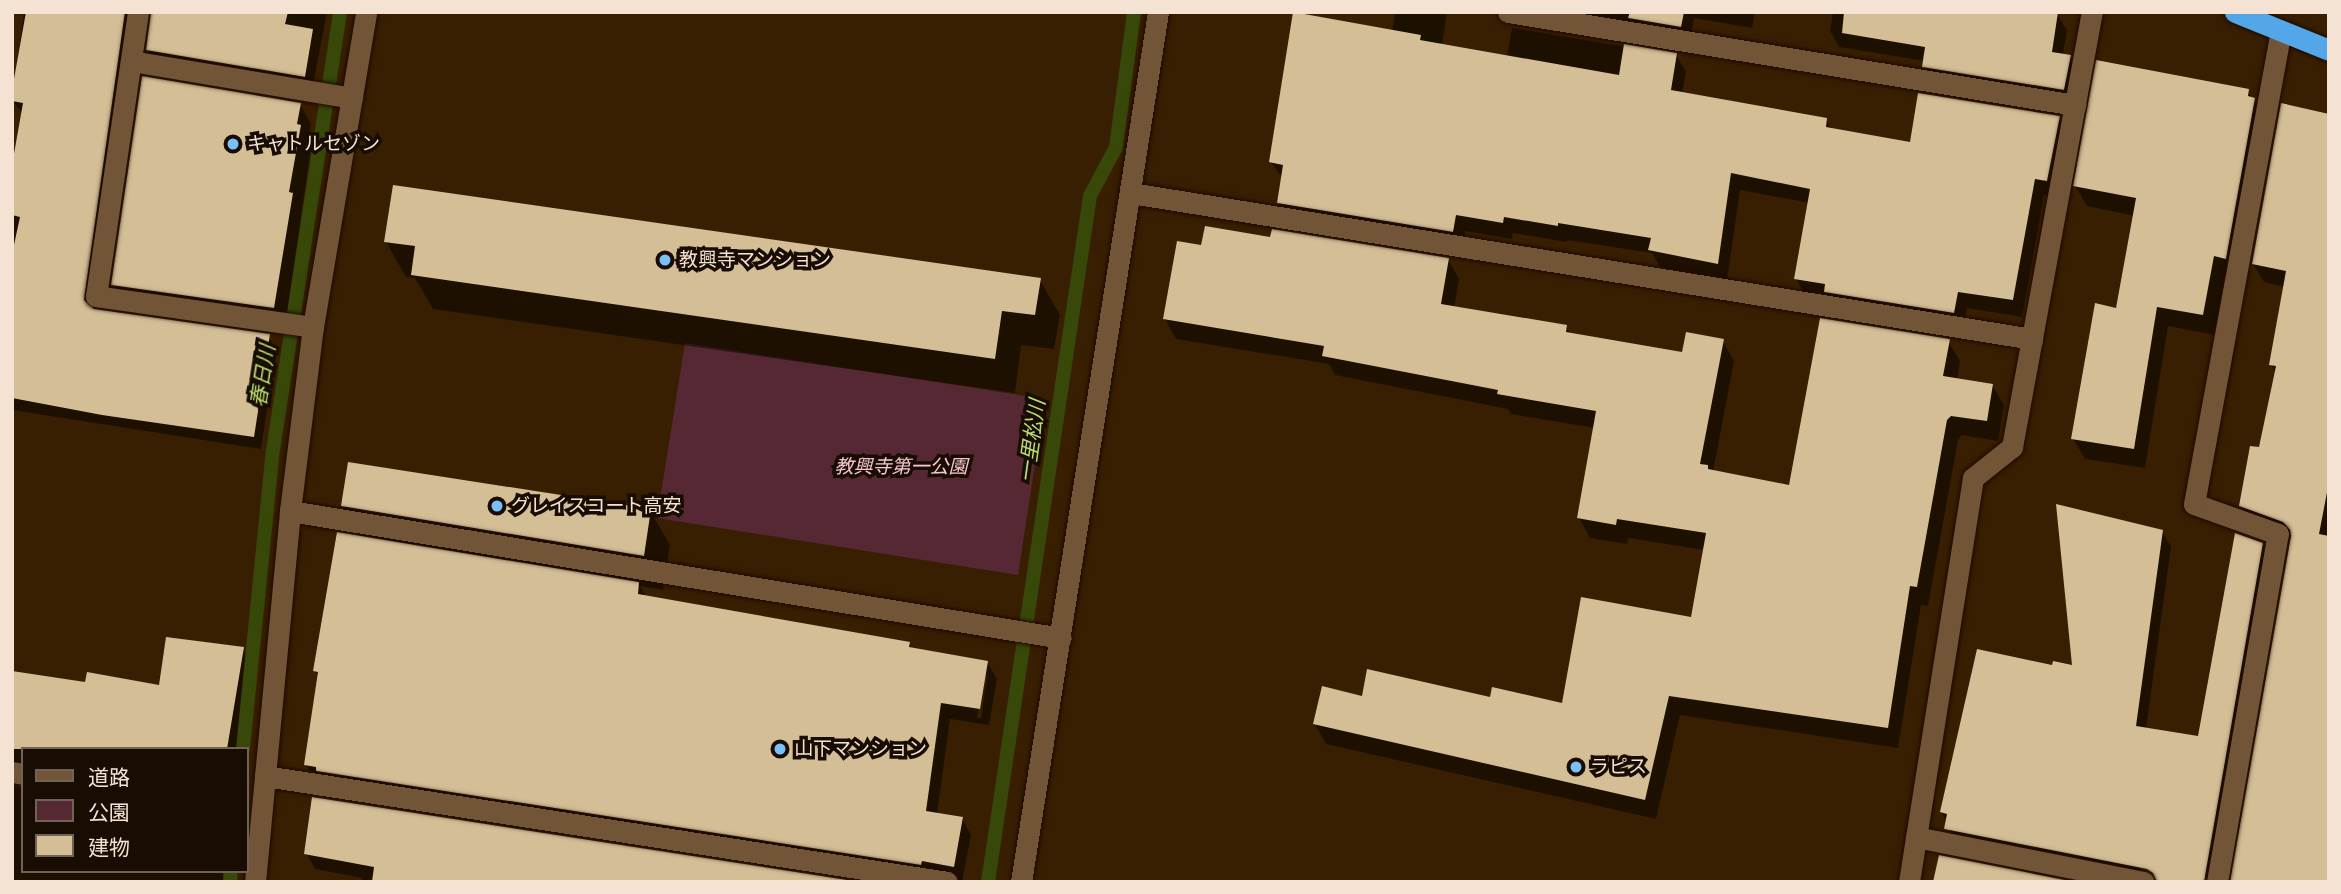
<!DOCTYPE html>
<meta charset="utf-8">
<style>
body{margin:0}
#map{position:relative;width:2341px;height:894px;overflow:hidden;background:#391f02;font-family:"Crimson Pro","Noto Sans JP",serif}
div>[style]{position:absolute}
.green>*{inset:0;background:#552834}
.shadow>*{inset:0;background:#0007}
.stream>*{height:14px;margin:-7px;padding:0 7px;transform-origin:7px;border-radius:7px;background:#374809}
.building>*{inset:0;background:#d3be96}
.roads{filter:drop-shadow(0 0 2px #1d0a00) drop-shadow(0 0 2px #1d0a00)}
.street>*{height:21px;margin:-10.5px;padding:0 10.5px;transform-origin:10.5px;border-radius:10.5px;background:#725437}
.highway>*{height:21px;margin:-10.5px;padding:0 10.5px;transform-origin:10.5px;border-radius:10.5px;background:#53a7e9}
.dots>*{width:19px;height:19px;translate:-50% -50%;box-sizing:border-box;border:4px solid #180c03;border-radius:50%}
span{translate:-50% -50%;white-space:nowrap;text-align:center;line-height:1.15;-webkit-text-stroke:7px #180c03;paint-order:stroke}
.poi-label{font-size:19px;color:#f4e2d2}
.left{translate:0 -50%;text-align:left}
.park-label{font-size:19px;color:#f6c6d0;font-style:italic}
.water-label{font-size:21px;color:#b9dc72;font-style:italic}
.frame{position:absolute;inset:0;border:14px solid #f4e2d2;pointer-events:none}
.legend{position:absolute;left:21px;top:747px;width:228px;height:126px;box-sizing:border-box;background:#180c03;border:2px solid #706256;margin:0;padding:9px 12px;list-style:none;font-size:21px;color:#f4e2d2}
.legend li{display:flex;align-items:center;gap:14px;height:35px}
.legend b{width:35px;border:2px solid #706256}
</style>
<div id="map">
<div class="green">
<div style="clip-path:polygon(685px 343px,1045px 399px,1018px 575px,657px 518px)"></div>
</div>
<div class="shadow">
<div style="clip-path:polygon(24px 12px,147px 12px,134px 18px,90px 308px,268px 336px,276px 349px,261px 449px,12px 410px,12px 187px,23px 115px,12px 100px)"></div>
<div style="clip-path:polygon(149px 12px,327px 12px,312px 90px,155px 63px,147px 50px,151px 14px)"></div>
<div style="clip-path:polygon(1395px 12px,1447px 12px,1442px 45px,1507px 56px,1512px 28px,1676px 55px,1686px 72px,1682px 93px,1826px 120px,1832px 130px,1911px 144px,2058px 117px,2068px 134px,2057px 198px,2044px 195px,2022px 317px,1967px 308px,1963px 329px,1806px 296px,1796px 279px,1810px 203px,1740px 190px,1727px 280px,1660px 267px,1652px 253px,1567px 240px,1567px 242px,1513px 233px,1512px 239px,1465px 231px,1462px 248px,1288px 220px,1278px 203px,1283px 179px,1271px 162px,1392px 32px)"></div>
<div style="clip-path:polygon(1525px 12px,1755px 12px,1752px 28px,1694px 18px,1690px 43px)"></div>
<div style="clip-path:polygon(1833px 12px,2057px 14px,2067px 30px,2063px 55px,2070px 57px,2079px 73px,2073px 105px,1933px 82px,1924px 66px,1925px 61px,1839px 47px,1830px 31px)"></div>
<div style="clip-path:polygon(2248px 91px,2266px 120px,2237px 278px,2225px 276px,2214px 335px,2168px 326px,2145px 468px,2085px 459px,2073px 439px,2117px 310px,2135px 216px,2087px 206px,2075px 186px)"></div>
<div style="clip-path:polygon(300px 104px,311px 124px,308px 142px,311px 147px,285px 328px,124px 305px,113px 285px)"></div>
<div style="clip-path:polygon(2329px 118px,2329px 882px,2292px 539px,2252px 525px,2241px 506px,2261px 449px,2276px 374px,2271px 364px,2285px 287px,2264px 282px,2253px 264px)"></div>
<div style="clip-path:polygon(1272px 239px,1448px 259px,1459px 279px,1454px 308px,1566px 326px,1571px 335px,1683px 354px,1723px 341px,1734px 361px,1713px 472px,1791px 487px,1948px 341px,1960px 361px,1957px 380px,1992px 385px,2004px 405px,1998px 441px,1962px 435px,1958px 440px,1928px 606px,1921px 605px,1898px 748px,1680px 715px,1656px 819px,1326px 744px,1315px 724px,1363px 698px,1491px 699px,1564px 705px,1693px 619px,1704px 550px,1628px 538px,1627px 544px,1590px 538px,1579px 518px,1595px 428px,1511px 414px,1508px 409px,1335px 375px,1329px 364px,1176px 339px,1165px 319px,1203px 247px)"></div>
<div style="clip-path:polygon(386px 242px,1040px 280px,1060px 315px,1054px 349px,1021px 345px,1015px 393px,433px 309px,415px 278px,406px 277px)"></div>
<div style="clip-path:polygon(evenodd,343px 506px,650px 510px,670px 545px,663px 590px,640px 586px,646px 597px,909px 644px,912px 649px,987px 662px,997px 679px,989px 725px,950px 719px,937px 814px,962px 818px,971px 835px,962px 882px,931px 882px,316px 781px,306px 764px,319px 677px,315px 671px,362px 538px,343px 506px,984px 675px,987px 675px,981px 718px,977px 718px,984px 675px)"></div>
<div style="clip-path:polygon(2162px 531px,2171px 547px,2146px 729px,2200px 738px,2262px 544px,2271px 560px,2215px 879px,2141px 865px,2139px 876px,1955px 844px,1942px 812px,2053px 667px,2074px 667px)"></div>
<div style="clip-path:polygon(242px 649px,251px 663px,237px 749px,23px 749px,23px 775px,12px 777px,12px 672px,86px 684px,161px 687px)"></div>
<div style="clip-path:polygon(12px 787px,23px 787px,23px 871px,222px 871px,224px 882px,12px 882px)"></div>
<div style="clip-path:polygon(306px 853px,852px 882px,361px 882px,362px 878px,315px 869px)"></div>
</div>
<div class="stream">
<div style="left:243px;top:749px;width:293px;rotate:-84.3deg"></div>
<div style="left:272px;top:457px;width:450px;rotate:-81.3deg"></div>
<div style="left:230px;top:882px;width:11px;rotate:-85deg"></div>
<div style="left:988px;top:882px;width:694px;rotate:-81.54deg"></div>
<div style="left:1090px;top:196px;width:55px;rotate:-62deg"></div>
<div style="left:1116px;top:147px;width:136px;rotate:-82.4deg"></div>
</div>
<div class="building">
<div style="clip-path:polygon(26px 12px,125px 12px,84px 300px,94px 309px,270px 334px,254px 437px,102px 415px,12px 398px,12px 254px,20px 217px,12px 215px,12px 165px,23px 103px,12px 101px,12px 90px)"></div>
<div style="clip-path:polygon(151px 12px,288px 12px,285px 24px,313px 29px,305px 77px,146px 50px)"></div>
<div style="clip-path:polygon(1293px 12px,1421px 35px,1420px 40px,1619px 75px,1624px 44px,1677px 53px,1671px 90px,1827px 118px,1826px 127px,1910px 142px,1918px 93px,2060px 116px,2047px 181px,2035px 179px,2013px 300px,1958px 292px,1954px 313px,1824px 292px,1825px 284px,1794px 279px,1810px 189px,1731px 173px,1718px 264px,1648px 250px,1651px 238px,1558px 223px,1558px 226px,1504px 217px,1503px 223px,1456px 215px,1453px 232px,1277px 203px,1283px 165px,1269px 162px)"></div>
<div style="clip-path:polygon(1630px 12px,1684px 12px,1681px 27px,1628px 18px)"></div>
<div style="clip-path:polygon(1844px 12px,2058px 12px,2052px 52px,2071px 55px,2064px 90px,1922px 67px,1925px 47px,1842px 33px)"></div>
<div style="clip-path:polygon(2096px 60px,2249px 89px,2248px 96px,2255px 98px,2226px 259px,2214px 256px,2203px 315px,2157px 307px,2134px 449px,2071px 439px,2095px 303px,2116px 308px,2136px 198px,2073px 186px)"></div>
<div style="clip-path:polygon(142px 76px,301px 103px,297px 124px,301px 125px,289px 192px,293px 193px,274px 308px,111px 285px)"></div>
<div style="clip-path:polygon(2281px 103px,2329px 114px,2329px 482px,2319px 534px,2329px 536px,2329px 882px,2230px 882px,2291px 536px,2290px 530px,2283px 522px,2239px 506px,2250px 446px,2259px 447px,2276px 366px,2269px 365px,2286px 271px,2252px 264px)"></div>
<div style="clip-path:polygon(393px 185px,1041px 278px,1035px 315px,1002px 311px,995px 359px,411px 275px,415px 246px,384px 242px)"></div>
<div style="clip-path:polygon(1205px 226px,1270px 237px,1272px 229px,1449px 258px,1441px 304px,1567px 325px,1566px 332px,1682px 352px,1686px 332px,1724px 339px,1700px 464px,1708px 465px,1708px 469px,1789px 485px,1820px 318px,1950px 339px,1943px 376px,1993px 384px,1987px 421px,1951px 416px,1947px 420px,1917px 587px,1910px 586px,1888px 728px,1669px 696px,1645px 800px,1313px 724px,1322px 686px,1362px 696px,1367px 669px,1490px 697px,1492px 687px,1562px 703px,1581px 597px,1691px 617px,1706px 533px,1617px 519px,1616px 525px,1577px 518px,1596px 411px,1497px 394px,1498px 390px,1322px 356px,1324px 346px,1163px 319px,1177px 241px,1201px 245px)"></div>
<div style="clip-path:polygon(348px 462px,651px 509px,644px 556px,341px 506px)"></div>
<div style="clip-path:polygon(2056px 504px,2163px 530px,2136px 726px,2198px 736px,2235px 533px,2263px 543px,2204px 882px,2157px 882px,2153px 873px,2147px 869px,1944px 829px,1947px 814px,1940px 812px,1977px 649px,2052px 665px,2053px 661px,2072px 665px)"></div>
<div style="clip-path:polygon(337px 532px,639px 582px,638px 594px,910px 642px,909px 647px,988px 661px,980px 709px,941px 703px,926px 811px,963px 817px,954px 867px,922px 861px,921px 865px,316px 771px,316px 767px,304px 765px,318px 672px,313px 671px)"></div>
<div style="clip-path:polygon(166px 637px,244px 647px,227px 749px,12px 749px,12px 671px,85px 682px,87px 672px,159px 685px)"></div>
<div style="clip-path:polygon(312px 797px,860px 882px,372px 882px,374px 867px,304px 854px)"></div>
<div style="clip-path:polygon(1939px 855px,2075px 882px,1933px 882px)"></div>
</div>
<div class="roads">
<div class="street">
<div style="left:138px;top:12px;width:287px;rotate:98.4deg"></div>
<div style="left:96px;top:296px;width:219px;rotate:8.1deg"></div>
<div style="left:1508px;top:12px;width:575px;rotate:9.31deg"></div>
<div style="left:131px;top:61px;width:224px;rotate:9.5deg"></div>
<div style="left:1131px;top:193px;width:913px;rotate:9.2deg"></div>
<div style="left:290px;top:511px;width:781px;rotate:9.35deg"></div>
<div style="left:12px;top:772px;width:11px;rotate:10deg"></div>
<div style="left:265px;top:776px;width:690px;rotate:8.83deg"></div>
<div style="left:1916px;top:837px;width:232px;rotate:11.2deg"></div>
<div style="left:255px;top:882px;width:373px;rotate:-84.6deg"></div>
<div style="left:290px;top:511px;width:185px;rotate:-82.9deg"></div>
<div style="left:313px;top:327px;width:319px;rotate:-80.4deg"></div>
<div style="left:1021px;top:882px;width:881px;rotate:-81.05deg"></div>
<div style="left:1909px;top:882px;width:409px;rotate:-81deg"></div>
<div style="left:1973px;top:478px;width:50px;rotate:-38.5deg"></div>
<div style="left:2012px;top:447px;width:442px;rotate:-79.6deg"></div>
<div style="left:2217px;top:882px;width:353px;rotate:-80.1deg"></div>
<div style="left:2278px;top:534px;width:89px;rotate:-160.3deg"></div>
<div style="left:2194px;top:504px;width:481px;rotate:-79.6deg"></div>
</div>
<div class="highway">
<div style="left:2235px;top:12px;width:101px;rotate:22deg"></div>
</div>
</div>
<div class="dots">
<div style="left:233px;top:144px;background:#79bff8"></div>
<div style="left:665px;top:260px;background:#79bff8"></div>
<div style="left:497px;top:506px;background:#79bff8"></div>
<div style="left:780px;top:749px;background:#79bff8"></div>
<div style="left:1576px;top:767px;background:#79bff8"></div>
</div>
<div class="poi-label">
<span class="left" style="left:247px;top:144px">キャトルセゾン</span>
<span class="left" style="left:679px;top:260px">教興寺マンション</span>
<span class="left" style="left:511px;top:506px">グレイスコート高安</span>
<span class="left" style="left:794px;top:749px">山下マンション</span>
<span class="left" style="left:1590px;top:767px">ラピス</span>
</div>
<div class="park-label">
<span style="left:901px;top:467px">教興寺第一公園</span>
</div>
<div class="water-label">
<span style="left:263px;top:376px;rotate:-81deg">春日川</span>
<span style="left:1032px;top:441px;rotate:-82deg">一里松川</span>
</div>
<div class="frame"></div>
<ul class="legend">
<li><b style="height:9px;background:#725437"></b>道路</li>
<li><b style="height:19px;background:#552834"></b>公園</li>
<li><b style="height:19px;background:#d3be96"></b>建物</li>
</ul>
</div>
